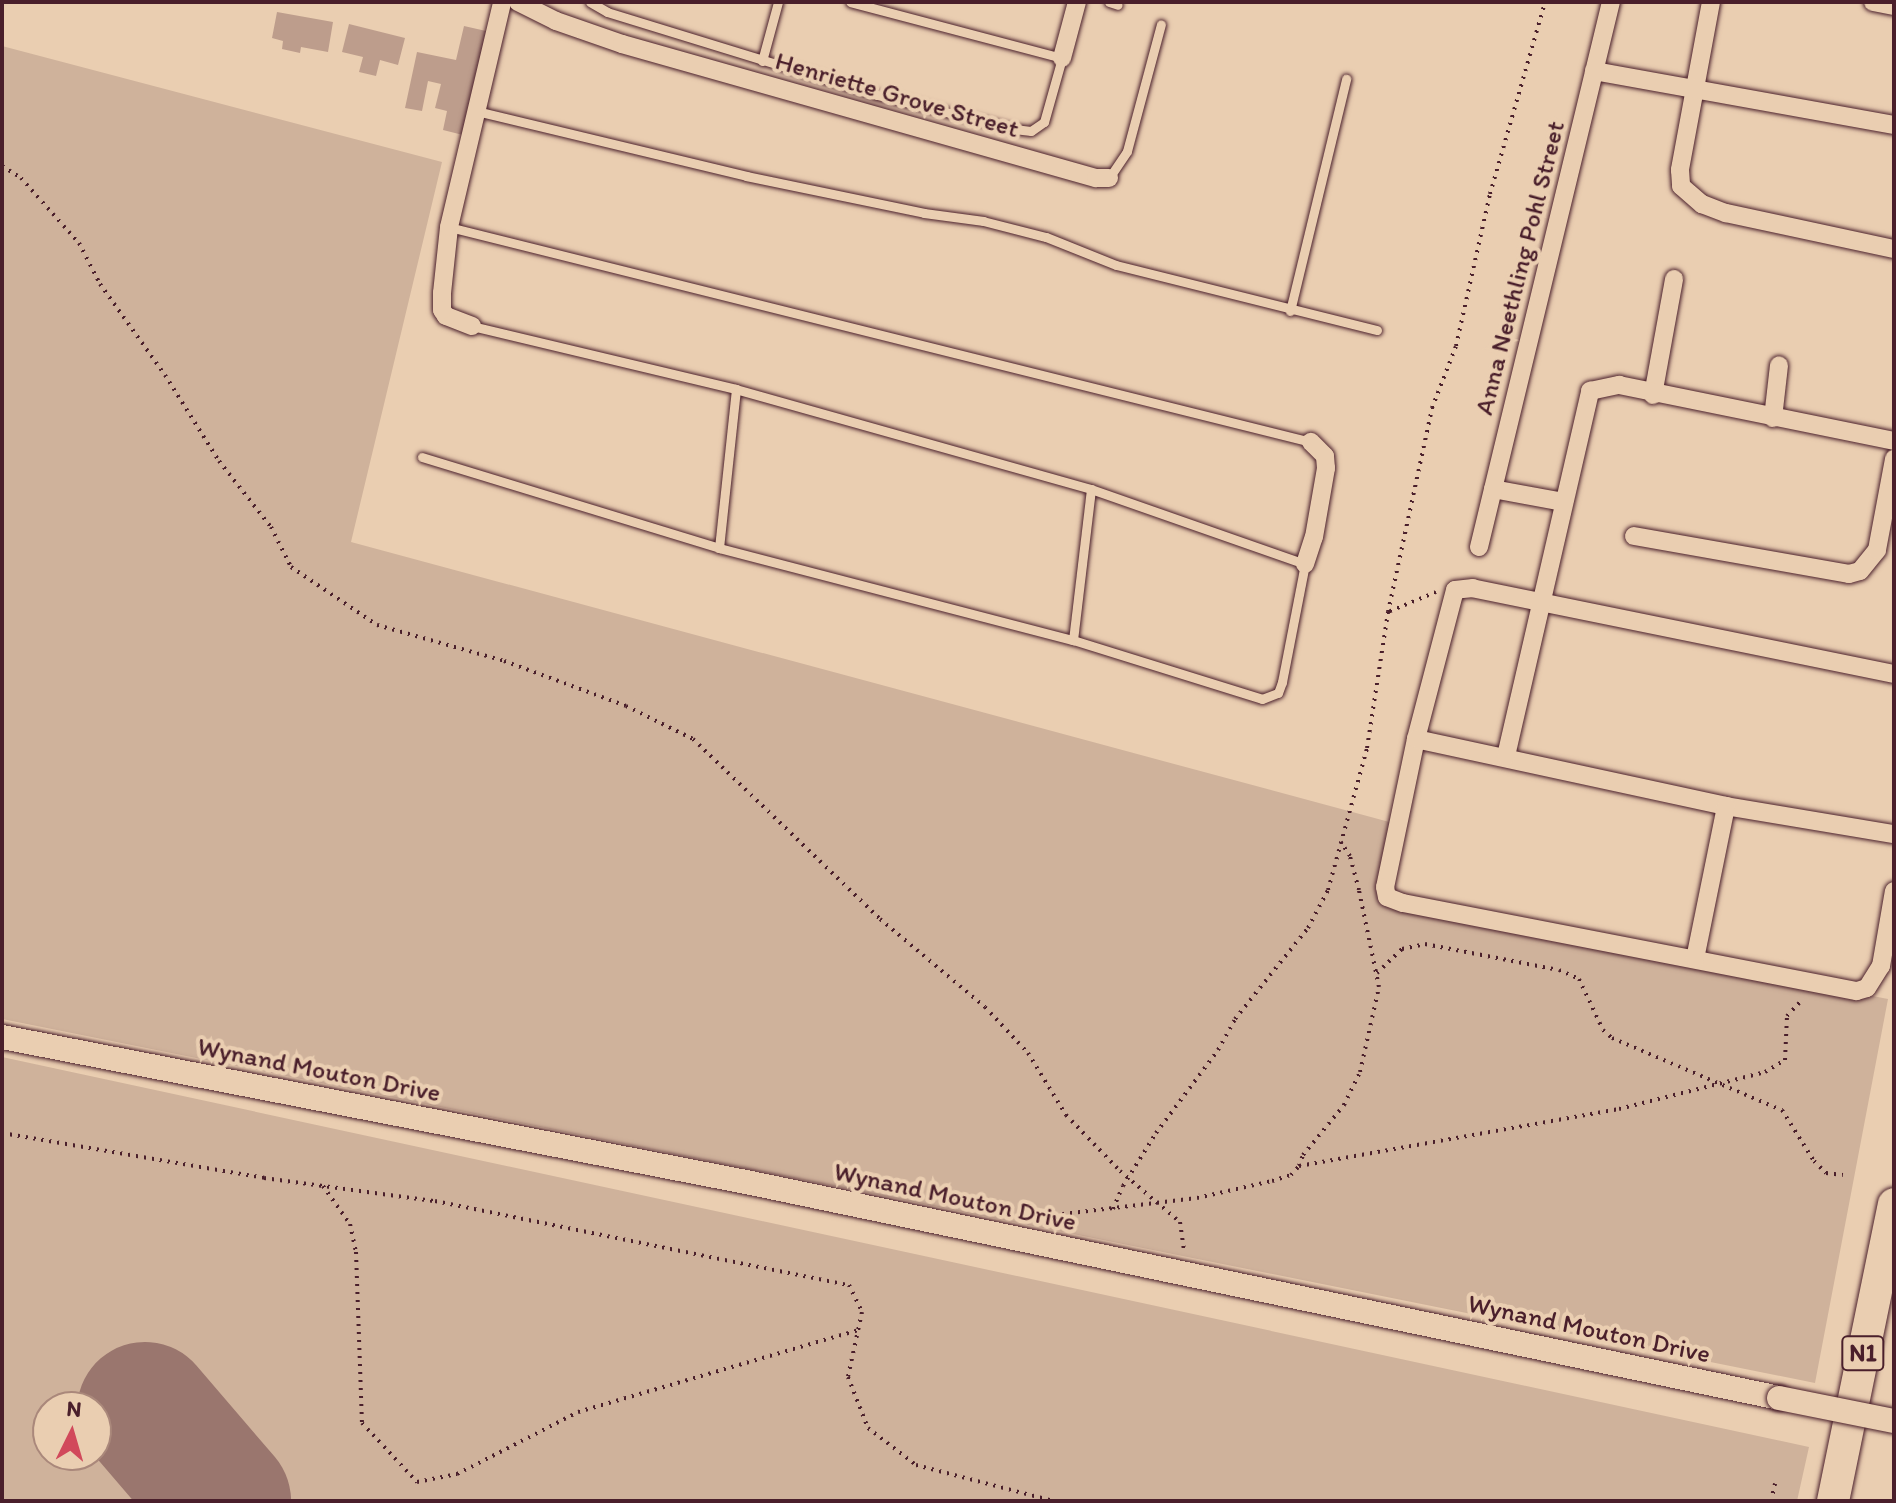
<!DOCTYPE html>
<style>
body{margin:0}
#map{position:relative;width:1896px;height:1503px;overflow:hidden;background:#eaceb1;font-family:Itim,sans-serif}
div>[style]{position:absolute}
.green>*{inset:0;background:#cfb29b}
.runway>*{height:136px;margin:-68px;padding:0 68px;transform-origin:68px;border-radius:68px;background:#9a766e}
.building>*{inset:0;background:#bd9d8c}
.path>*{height:4px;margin-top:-2px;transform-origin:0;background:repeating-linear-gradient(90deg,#4a1f2b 0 2px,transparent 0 8px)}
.roads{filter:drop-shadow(0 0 2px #4a1f2b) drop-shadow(0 0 2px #4a1f2b)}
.lane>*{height:9px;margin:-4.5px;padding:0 4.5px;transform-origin:4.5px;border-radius:4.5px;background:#eaceb1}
.street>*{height:18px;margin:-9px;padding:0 9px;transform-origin:9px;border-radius:9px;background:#eaceb1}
.secondary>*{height:24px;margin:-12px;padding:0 12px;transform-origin:12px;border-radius:12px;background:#eaceb1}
.highway>*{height:32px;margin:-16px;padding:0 16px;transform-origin:16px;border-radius:16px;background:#eaceb1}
.bridges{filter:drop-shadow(0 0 2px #4a1f2b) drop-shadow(0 0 2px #4a1f2b)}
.secondary-bridge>*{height:24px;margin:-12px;padding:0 12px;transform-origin:12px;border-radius:12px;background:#eaceb1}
span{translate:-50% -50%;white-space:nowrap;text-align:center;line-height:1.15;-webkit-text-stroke:8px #eaceb1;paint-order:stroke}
.shield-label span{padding:2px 6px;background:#eaceb1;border:2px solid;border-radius:6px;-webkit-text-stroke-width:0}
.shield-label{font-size:24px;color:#4a1f2b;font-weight:700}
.street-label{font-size:26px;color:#4a1f2b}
.frame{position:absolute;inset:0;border:4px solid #4a1f2b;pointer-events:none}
.north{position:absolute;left:32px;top:1391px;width:80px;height:80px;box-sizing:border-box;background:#eaceb1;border:2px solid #aa887b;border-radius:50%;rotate:5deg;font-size:22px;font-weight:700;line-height:32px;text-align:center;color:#4a1f2b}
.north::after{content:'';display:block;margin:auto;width:28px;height:36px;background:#d1495b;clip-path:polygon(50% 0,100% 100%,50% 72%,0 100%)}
</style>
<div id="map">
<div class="green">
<div style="clip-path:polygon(2px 46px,442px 162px,351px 542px,1393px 823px,1378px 899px,1888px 999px,1815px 1383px,2px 1019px)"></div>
<div style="clip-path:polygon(evenodd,2px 1057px,1809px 1447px,1797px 1501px,2px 1501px,2px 1057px,48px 1407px,96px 1407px,96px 1455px,48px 1455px,48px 1407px)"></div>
</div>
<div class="runway">
<div style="left:145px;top:1410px;width:120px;rotate:49.4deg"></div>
</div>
<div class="building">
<div style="clip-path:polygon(277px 12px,333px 22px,328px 52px,301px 47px,300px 53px,282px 49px,283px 41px,272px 38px)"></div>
<div style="clip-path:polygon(349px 24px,405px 38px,398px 65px,380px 60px,376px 76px,359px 72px,363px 57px,342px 52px)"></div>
<div style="clip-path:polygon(464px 26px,486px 31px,463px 135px,443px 130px,447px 111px,435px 108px,441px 84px,428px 81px,422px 111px,405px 108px,417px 52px,456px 60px)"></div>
</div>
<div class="path">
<div style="left:2px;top:166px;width:22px;rotate:32deg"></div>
<div style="left:21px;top:178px;width:87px;rotate:48.3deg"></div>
<div style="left:79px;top:243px;width:46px;rotate:62.9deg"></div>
<div style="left:100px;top:284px;width:112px;rotate:54.5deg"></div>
<div style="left:165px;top:375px;width:102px;rotate:57.9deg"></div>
<div style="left:219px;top:461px;width:84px;rotate:51.8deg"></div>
<div style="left:271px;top:527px;width:45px;rotate:63.4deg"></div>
<div style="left:291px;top:567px;width:104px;rotate:34deg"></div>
<div style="left:377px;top:625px;width:132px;rotate:15.8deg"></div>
<div style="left:504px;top:661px;width:130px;rotate:20.2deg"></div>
<div style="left:626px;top:706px;width:75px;rotate:26.2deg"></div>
<div style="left:693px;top:739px;width:260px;rotate:43.9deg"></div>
<div style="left:880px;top:919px;width:137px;rotate:40deg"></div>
<div style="left:985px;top:1007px;width:63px;rotate:46.9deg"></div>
<div style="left:1028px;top:1053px;width:73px;rotate:58.5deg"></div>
<div style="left:1066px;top:1115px;width:78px;rotate:46deg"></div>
<div style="left:1120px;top:1171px;width:79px;rotate:40.4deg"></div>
<div style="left:1180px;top:1222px;width:30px;rotate:82deg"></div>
<div style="left:1436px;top:592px;width:52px;rotate:157.4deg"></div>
<div style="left:1388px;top:612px;width:209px;rotate:-77.8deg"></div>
<div style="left:1432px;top:408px;width:66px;rotate:-68.8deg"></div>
<div style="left:1456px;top:346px;width:156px;rotate:-77.4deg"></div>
<div style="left:1490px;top:194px;width:200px;rotate:-74deg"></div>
<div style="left:1377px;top:973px;width:35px;rotate:-44deg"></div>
<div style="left:1402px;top:949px;width:24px;rotate:-12deg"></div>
<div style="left:1425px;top:944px;width:136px;rotate:11deg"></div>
<div style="left:1559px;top:970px;width:22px;rotate:24deg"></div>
<div style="left:1579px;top:979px;width:56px;rotate:64.8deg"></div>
<div style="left:1603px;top:1030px;width:12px;rotate:42deg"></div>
<div style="left:1612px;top:1038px;width:185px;rotate:23deg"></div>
<div style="left:1782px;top:1110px;width:60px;rotate:57.9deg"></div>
<div style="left:1814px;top:1161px;width:17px;rotate:45deg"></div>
<div style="left:1826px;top:1173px;width:17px;rotate:7deg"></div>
<div style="left:2px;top:1133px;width:266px;rotate:9.7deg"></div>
<div style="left:264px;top:1178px;width:173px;rotate:7.7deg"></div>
<div style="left:435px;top:1201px;width:422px;rotate:11.5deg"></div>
<div style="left:849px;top:1285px;width:30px;rotate:64deg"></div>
<div style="left:862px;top:1312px;width:66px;rotate:102.2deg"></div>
<div style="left:848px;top:1377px;width:55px;rotate:68.6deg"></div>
<div style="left:868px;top:1428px;width:61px;rotate:37.6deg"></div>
<div style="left:916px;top:1465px;width:142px;rotate:14.7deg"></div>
<div style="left:1299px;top:1166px;width:325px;rotate:-10.1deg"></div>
<div style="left:1619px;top:1109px;width:151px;rotate:-14.2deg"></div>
<div style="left:1765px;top:1072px;width:23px;rotate:-31deg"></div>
<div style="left:1785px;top:1060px;width:44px;rotate:-87.4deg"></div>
<div style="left:1787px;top:1016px;width:22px;rotate:-47deg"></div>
<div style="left:323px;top:1186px;width:47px;rotate:54.6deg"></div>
<div style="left:350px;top:1224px;width:29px;rotate:78deg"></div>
<div style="left:356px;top:1252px;width:171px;rotate:88deg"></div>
<div style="left:362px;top:1423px;width:81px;rotate:47deg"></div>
<div style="left:417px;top:1482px;width:41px;rotate:-11.3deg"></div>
<div style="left:457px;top:1474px;width:136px;rotate:-27.1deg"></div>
<div style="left:578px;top:1412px;width:292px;rotate:-16.3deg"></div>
<div style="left:1113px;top:1209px;width:25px;rotate:-67deg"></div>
<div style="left:1123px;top:1186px;width:62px;rotate:-58.1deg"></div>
<div style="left:1156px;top:1133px;width:104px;rotate:-53.2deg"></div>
<div style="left:1218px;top:1050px;width:35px;rotate:-61deg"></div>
<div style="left:1235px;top:1019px;width:117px;rotate:-51.3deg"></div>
<div style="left:1308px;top:928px;width:43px;rotate:-62.2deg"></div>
<div style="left:1328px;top:890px;width:147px;rotate:-74.6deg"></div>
<div style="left:1367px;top:748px;width:138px;rotate:-81.2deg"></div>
<div style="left:1038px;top:1217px;width:160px;rotate:-6.8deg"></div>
<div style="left:1197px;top:1198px;width:77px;rotate:-12.8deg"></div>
<div style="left:1272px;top:1181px;width:20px;rotate:-18deg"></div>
<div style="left:1291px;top:1175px;width:12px;rotate:-48deg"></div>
<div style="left:1299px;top:1166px;width:12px;rotate:-70deg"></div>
<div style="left:1303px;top:1155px;width:65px;rotate:-50.6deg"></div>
<div style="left:1344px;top:1105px;width:37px;rotate:-64deg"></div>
<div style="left:1360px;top:1072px;width:87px;rotate:-77.4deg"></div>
<div style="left:1379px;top:987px;width:99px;rotate:-101.7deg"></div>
<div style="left:1359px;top:890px;width:35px;rotate:-105deg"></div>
<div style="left:1350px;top:856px;width:17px;rotate:-123deg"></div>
<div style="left:1771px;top:1501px;width:18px;rotate:-77deg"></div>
</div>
<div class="roads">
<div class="lane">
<div style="left:590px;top:2px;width:20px;rotate:30deg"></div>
<div style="left:607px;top:12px;width:282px;rotate:17.1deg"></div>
<div style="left:877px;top:95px;width:141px;rotate:13.9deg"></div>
<div style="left:1014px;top:129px;width:17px;rotate:7deg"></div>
<div style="left:1031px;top:131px;width:16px;rotate:-35deg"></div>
<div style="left:1044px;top:122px;width:66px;rotate:-74.3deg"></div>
<div style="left:1062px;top:58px;width:219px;rotate:-165.2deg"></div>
<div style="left:1109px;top:2px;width:9px;rotate:18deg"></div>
<div style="left:762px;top:61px;width:61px;rotate:-74.8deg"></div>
<div style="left:476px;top:111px;width:278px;rotate:13.5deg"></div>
<div style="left:746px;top:176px;width:182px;rotate:11.7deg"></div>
<div style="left:924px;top:213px;width:60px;rotate:7.7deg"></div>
<div style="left:983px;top:221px;width:65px;rotate:14.3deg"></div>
<div style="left:1046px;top:237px;width:75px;rotate:21.8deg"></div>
<div style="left:1116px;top:265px;width:269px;rotate:14deg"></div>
<div style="left:1109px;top:178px;width:32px;rotate:-56deg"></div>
<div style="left:1127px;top:151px;width:131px;rotate:-75deg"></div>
<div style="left:449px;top:227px;width:888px;rotate:14deg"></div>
<div style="left:1290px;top:311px;width:239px;rotate:-76.4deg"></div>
<div style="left:422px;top:457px;width:311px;rotate:17deg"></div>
<div style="left:719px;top:548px;width:366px;rotate:14.6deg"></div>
<div style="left:1073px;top:640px;width:198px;rotate:17.3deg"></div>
<div style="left:1262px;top:699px;width:17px;rotate:-21deg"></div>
<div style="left:1278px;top:693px;width:12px;rotate:-70deg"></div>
<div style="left:1282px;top:682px;width:120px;rotate:-79deg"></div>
<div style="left:1305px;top:564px;width:227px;rotate:-160.7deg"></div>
<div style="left:1091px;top:489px;width:369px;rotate:-164.3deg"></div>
<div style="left:736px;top:389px;width:271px;rotate:-166.6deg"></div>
<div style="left:719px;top:548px;width:160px;rotate:-83.9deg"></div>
<div style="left:1073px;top:640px;width:152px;rotate:-83.2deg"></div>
</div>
<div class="street">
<div style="left:518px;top:2px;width:42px;rotate:26.6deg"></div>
<div style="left:556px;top:21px;width:70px;rotate:19.2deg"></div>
<div style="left:622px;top:44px;width:493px;rotate:15.8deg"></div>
<div style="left:1096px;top:178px;width:13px"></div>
<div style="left:1711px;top:2px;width:171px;rotate:100.5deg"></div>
<div style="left:1680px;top:170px;width:16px;rotate:86deg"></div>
<div style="left:1681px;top:186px;width:28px;rotate:41deg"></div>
<div style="left:1702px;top:204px;width:26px;rotate:21deg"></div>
<div style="left:1726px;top:213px;width:172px;rotate:12.1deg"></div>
<div style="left:1873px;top:2px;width:21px;rotate:11deg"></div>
<div style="left:1062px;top:58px;width:58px;rotate:-75deg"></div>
<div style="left:1594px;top:71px;width:305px;rotate:10.2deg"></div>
<div style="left:472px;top:326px;width:28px;rotate:-159deg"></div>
<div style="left:446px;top:316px;width:7px;rotate:-124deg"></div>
<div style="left:442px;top:310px;width:17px;rotate:-90deg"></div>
<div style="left:442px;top:293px;width:66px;rotate:-83.9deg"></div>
<div style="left:449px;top:227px;width:231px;rotate:-76.7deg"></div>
<div style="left:1653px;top:395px;width:118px;rotate:-79.7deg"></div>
<div style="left:1773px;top:418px;width:53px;rotate:-83.5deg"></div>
<div style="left:1493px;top:489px;width:71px;rotate:10.5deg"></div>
<div style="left:1634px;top:536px;width:218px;rotate:10deg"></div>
<div style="left:1849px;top:574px;width:11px;rotate:-15deg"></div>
<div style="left:1860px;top:571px;width:27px;rotate:-51deg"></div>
<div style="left:1877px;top:550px;width:93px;rotate:-79.4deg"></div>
<div style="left:1479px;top:547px;width:561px;rotate:-76.39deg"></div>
<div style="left:1305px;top:564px;width:28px;rotate:-72deg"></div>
<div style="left:1314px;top:537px;width:70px;rotate:-80.1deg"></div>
<div style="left:1326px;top:468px;width:12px;rotate:-95deg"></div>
<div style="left:1325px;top:456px;width:20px;rotate:-135deg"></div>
<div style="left:1894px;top:674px;width:430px;rotate:-168.5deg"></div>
<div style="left:1473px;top:588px;width:18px;rotate:174deg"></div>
<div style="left:1455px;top:590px;width:154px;rotate:104.7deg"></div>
<div style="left:1416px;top:739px;width:151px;rotate:101.8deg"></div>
<div style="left:1385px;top:887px;width:10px;rotate:79deg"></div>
<div style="left:1387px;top:897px;width:17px;rotate:21deg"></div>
<div style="left:1403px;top:903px;width:462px;rotate:11deg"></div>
<div style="left:1857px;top:991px;width:10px;rotate:-17deg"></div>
<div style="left:1867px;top:988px;width:26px;rotate:-58deg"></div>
<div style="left:1881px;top:966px;width:76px;rotate:-80.2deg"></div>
<div style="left:1416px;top:739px;width:317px;rotate:12.2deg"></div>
<div style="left:1726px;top:806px;width:170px;rotate:9.5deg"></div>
<div style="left:1506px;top:756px;width:375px;rotate:-77deg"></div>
<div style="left:1590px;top:391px;width:30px;rotate:-12deg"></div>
<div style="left:1619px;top:385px;width:281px;rotate:11.5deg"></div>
<div style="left:1695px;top:959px;width:156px;rotate:-78.5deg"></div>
</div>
<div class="secondary">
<div style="left:2px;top:1037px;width:763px;rotate:11.03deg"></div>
<div style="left:751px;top:1183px;width:1050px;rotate:11.81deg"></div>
</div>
<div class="highway">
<div style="left:1833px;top:1501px;width:303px;rotate:-78.4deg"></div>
</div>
</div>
<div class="bridges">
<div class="secondary-bridge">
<div style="left:1779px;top:1398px;width:117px;rotate:11.3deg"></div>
</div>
</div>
<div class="shield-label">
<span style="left:1863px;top:1353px">N1</span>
</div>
<div class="street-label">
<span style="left:897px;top:95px;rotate:16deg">Henriette Grove Street</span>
<span style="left:1520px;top:268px;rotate:-76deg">Anna Neethling Pohl Street</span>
<span style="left:319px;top:1070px;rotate:11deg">Wynand Mouton Drive</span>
<span style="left:955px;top:1197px;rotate:12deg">Wynand Mouton Drive</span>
<span style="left:1589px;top:1329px;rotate:12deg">Wynand Mouton Drive</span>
</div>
<div class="frame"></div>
<div class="north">N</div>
</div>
